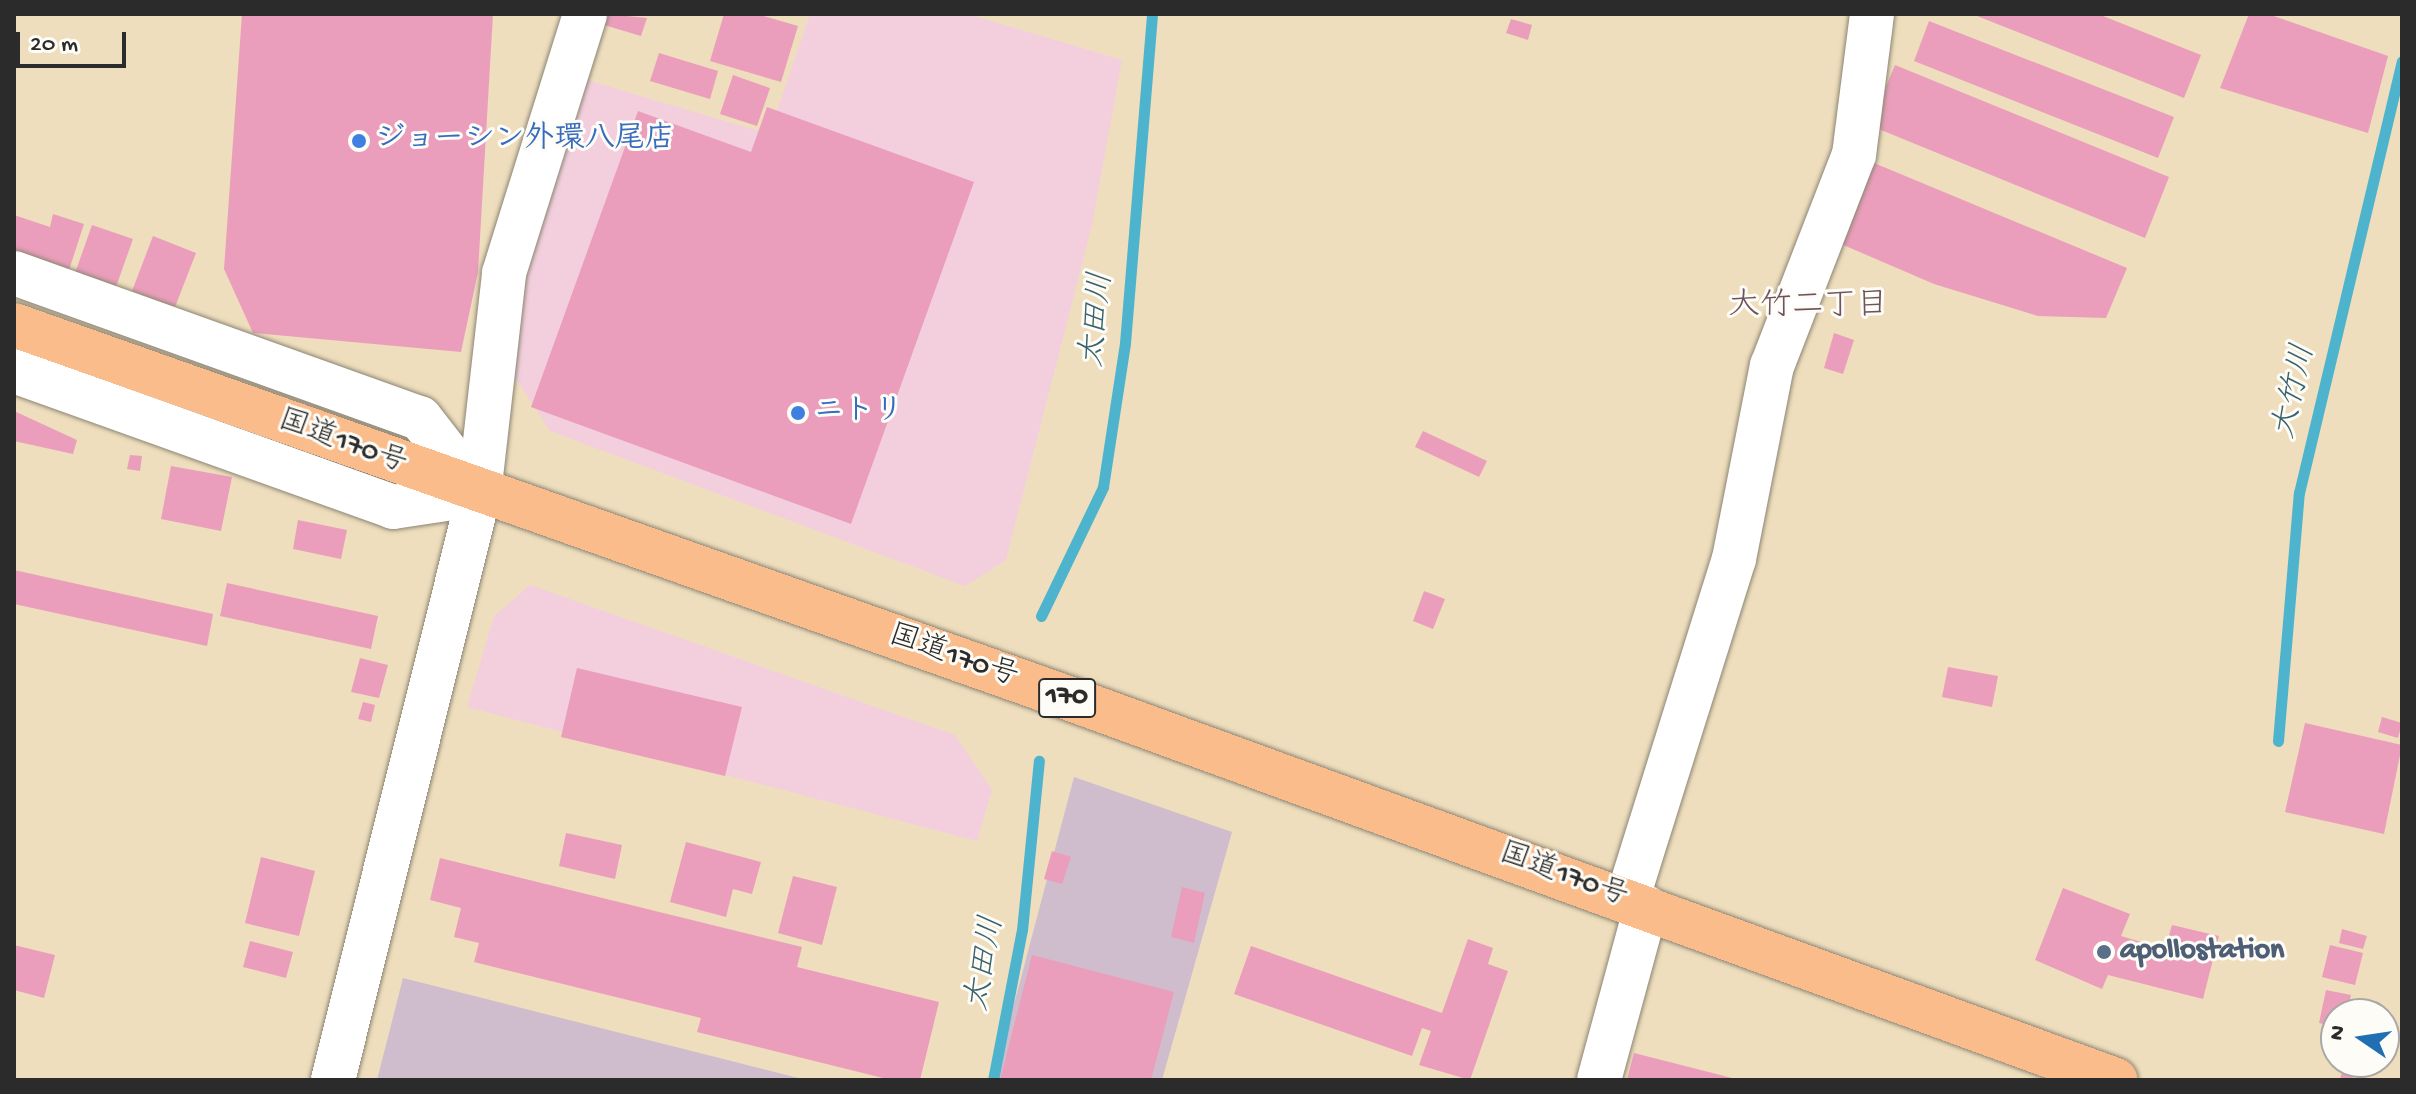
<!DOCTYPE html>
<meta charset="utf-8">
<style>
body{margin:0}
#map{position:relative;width:2416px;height:1094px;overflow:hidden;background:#eedebd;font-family:"Gochi Hand","Klee One",sans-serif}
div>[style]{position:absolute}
.built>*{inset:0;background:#f3cfde}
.industrial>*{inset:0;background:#cfbdce}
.stream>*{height:11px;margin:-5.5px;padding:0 5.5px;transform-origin:5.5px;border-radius:5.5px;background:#4eb4cd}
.building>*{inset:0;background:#ea9ebb}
.roads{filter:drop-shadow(0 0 2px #8c8474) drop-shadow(0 0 2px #8c8474)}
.minor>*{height:44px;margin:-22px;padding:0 22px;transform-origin:22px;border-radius:22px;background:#fff}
.highway>*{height:44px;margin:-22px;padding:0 22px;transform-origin:22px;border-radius:22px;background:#fabc8b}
.dots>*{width:22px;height:22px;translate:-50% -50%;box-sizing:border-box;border:4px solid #fdfcf7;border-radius:50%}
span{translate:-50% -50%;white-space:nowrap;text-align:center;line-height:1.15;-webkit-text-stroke:6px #fdfcf7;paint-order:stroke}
.shield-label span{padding:2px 6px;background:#fdfcf7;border:2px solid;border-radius:6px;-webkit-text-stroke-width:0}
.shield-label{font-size:28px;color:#2b2b2b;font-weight:700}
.shop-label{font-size:30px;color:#366cbe;font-weight:700}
.left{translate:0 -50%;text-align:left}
.street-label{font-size:30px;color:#2b2b2b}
.service-label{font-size:30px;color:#4e5e75;font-weight:700}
.neighbourhood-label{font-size:32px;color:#6e535d}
.water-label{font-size:32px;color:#39626c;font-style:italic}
.frame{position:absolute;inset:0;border:16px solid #2b2b2b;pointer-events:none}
.north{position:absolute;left:2320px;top:998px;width:80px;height:80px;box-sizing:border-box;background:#fdfcf7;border:2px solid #a9a8a5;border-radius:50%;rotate:283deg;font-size:22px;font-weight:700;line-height:32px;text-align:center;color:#2b2b2b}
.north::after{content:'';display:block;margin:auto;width:28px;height:36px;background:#1f6fb2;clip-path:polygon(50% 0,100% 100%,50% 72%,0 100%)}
.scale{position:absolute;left:16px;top:32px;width:110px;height:36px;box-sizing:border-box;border:4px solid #2b2b2b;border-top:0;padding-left:10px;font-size:24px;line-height:28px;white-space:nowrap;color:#2b2b2b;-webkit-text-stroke:6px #fdfcf7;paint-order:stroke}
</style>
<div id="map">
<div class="built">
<div style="clip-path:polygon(810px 14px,968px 14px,1122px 60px,1092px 225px,1006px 560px,965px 586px,550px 431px,511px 371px,521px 280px,587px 80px,769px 134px)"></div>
<div style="clip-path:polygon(530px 585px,955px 735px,992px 790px,977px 841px,467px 707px,494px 616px)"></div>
</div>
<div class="industrial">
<div style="clip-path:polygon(1074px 777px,1232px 832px,1162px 1080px,994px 1080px)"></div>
<div style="clip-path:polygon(403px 978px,806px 1080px,377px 1080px)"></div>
</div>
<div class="stream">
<div style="left:1041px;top:616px;width:143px;rotate:-64.3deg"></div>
<div style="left:1103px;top:487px;width:146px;rotate:-81.3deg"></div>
<div style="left:1125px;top:343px;width:330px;rotate:-85.3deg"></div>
<div style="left:2278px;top:741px;width:249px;rotate:-85.2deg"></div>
<div style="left:2299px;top:493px;width:444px;rotate:-76.6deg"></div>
<div style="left:993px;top:1080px;width:153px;rotate:-79.1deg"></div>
<div style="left:1022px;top:930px;width:170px;rotate:-84.3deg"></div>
</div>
<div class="building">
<div style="clip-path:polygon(242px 14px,493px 14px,478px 272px,461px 352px,253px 333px,224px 269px)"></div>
<div style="clip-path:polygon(607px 14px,647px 18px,641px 36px,604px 25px)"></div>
<div style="clip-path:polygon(724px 14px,757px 14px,798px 26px,781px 82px,710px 61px)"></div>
<div style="clip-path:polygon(1972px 14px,2098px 14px,2201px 55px,2184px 98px)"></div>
<div style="clip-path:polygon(2249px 14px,2268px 14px,2388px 56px,2368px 133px,2220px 88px)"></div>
<div style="clip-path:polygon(1511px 19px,1532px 25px,1528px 40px,1506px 33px)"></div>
<div style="clip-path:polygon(1929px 21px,2174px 117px,2158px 158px,1914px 61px)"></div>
<div style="clip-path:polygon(659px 53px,718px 71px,710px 99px,650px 81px)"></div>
<div style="clip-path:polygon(1895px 65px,2169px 177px,2145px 238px,1881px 130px,1873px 118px)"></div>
<div style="clip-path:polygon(733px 75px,770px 88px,757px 126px,720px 114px)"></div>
<div style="clip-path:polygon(767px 107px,974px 182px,851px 524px,531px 407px,638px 111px,751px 152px)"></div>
<div style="clip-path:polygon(1874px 163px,2127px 268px,2106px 318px,2038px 316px,1934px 284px,1841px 244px)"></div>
<div style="clip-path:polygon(53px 214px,84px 224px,68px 273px,14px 255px,14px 215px,50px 227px)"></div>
<div style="clip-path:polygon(92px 225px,133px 239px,116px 287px,75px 273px)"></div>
<div style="clip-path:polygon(153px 236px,196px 253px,175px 307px,132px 291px)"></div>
<div style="clip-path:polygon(1834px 333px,1854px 340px,1843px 374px,1824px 368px)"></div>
<div style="clip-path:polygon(14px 411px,77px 440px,73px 454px,14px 441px)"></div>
<div style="clip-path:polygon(1423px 431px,1487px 461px,1479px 477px,1415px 447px)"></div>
<div style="clip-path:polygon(130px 455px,142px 456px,140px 471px,127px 469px)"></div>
<div style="clip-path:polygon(171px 466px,232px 477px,221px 531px,161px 519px)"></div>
<div style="clip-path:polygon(298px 520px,347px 530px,341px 559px,293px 549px)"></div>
<div style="clip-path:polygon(14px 570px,213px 614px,207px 646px,14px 604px)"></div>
<div style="clip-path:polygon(227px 583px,378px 616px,371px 649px,220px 616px)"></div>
<div style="clip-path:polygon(1424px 591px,1445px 599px,1433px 629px,1413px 621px)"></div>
<div style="clip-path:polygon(360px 658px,388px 665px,379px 698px,351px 692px)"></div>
<div style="clip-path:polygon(1948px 667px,1998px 676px,1992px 707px,1942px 697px)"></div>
<div style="clip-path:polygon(577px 668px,742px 707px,725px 776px,561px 737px)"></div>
<div style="clip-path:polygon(363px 702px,375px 705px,371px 722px,358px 719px)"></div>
<div style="clip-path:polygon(2382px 717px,2402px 723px,2398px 738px,2378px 732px)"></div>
<div style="clip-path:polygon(2305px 723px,2402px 745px,2384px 834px,2285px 812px)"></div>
<div style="clip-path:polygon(566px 833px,622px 845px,615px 879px,559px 866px)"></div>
<div style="clip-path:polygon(686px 842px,761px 862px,752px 894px,733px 889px,726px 917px,670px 902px)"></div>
<div style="clip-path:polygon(1052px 851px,1071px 857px,1062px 884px,1044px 879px)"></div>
<div style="clip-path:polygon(261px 857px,315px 871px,299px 936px,245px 923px)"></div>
<div style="clip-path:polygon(440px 858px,802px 947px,797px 967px,939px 1002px,920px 1080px,891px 1080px,697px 1032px,701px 1018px,474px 962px,479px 943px,454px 937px,461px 908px,430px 900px)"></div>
<div style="clip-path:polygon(793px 876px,837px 887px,822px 945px,778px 933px)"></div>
<div style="clip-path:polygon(1182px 887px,1205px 893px,1194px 943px,1171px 937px)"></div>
<div style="clip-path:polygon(2063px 888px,2130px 914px,2121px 936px,2165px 949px,2172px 925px,2219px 936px,2203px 999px,2108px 975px,2102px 989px,2035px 960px)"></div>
<div style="clip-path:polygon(2342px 929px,2367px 936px,2363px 949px,2339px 943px)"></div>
<div style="clip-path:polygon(1468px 939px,1493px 948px,1488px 964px,1508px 971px,1470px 1080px,1419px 1065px,1431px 1031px,1422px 1028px,1412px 1056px,1234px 994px,1251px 946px,1442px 1013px)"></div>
<div style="clip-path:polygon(250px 941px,293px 952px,286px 978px,243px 967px)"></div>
<div style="clip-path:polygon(14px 945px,55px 955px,44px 998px,14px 990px)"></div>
<div style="clip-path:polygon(2330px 945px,2363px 953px,2355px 985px,2322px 977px)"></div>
<div style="clip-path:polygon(1032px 955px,1174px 992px,1151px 1080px,1000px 1080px)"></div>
<div style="clip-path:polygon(2326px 990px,2351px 995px,2347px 1014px,2336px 1014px,2336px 1027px,2319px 1023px)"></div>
<div style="clip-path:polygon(1634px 1053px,1736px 1079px,1736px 1080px,1627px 1080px)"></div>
<div style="clip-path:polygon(2344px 1062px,2356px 1062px,2352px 1080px,2340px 1080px)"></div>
</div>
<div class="roads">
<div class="minor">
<div style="left:14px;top:273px;width:431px;rotate:19.7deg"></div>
<div style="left:420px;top:418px;width:96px;rotate:52.2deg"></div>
<div style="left:14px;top:371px;width:403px;rotate:19.7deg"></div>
<div style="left:393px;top:507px;width:87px;rotate:-8.6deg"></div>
<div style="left:1627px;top:900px;width:357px;rotate:-72.6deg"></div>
<div style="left:1734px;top:559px;width:197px;rotate:-78.9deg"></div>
<div style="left:1772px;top:366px;width:226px;rotate:-68.8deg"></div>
<div style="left:1854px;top:155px;width:142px;rotate:-82.7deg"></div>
<div style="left:333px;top:1080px;width:604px;rotate:-76.01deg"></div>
<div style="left:479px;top:494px;width:222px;rotate:-83.5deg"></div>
<div style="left:504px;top:273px;width:271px;rotate:-72.6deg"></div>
<div style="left:1599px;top:1080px;width:179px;rotate:-74.8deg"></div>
</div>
<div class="highway">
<div style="left:14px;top:325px;width:1118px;rotate:19.49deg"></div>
<div style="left:1068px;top:698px;width:1115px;rotate:20.03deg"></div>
</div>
</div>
<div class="dots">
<div style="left:359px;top:141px;background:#3f7fe0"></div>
<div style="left:798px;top:413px;background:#3f7fe0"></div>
<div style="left:2104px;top:952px;background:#5c6f8a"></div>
</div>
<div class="shield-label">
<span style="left:1067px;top:698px">170</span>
</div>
<div class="shop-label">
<span class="left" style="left:375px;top:141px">ジョーシン外環八尾店</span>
<span class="left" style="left:814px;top:413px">ニトリ</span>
</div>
<div class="street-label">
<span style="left:342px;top:444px;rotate:20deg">国道170号</span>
<span style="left:953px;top:658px;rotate:19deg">国道170号</span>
<span style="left:1563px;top:877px;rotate:20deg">国道170号</span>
</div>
<div class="service-label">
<span class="left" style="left:2120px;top:952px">apollostation</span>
</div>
<div class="neighbourhood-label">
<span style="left:1808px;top:307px">大竹二丁目</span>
</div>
<div class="water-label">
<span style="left:1099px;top:320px;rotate:-84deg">太田川</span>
<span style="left:2296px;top:392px;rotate:-77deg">大竹川</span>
<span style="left:987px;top:964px;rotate:-80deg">太田川</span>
</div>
<div class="frame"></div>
<div class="north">N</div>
<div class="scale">20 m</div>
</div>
